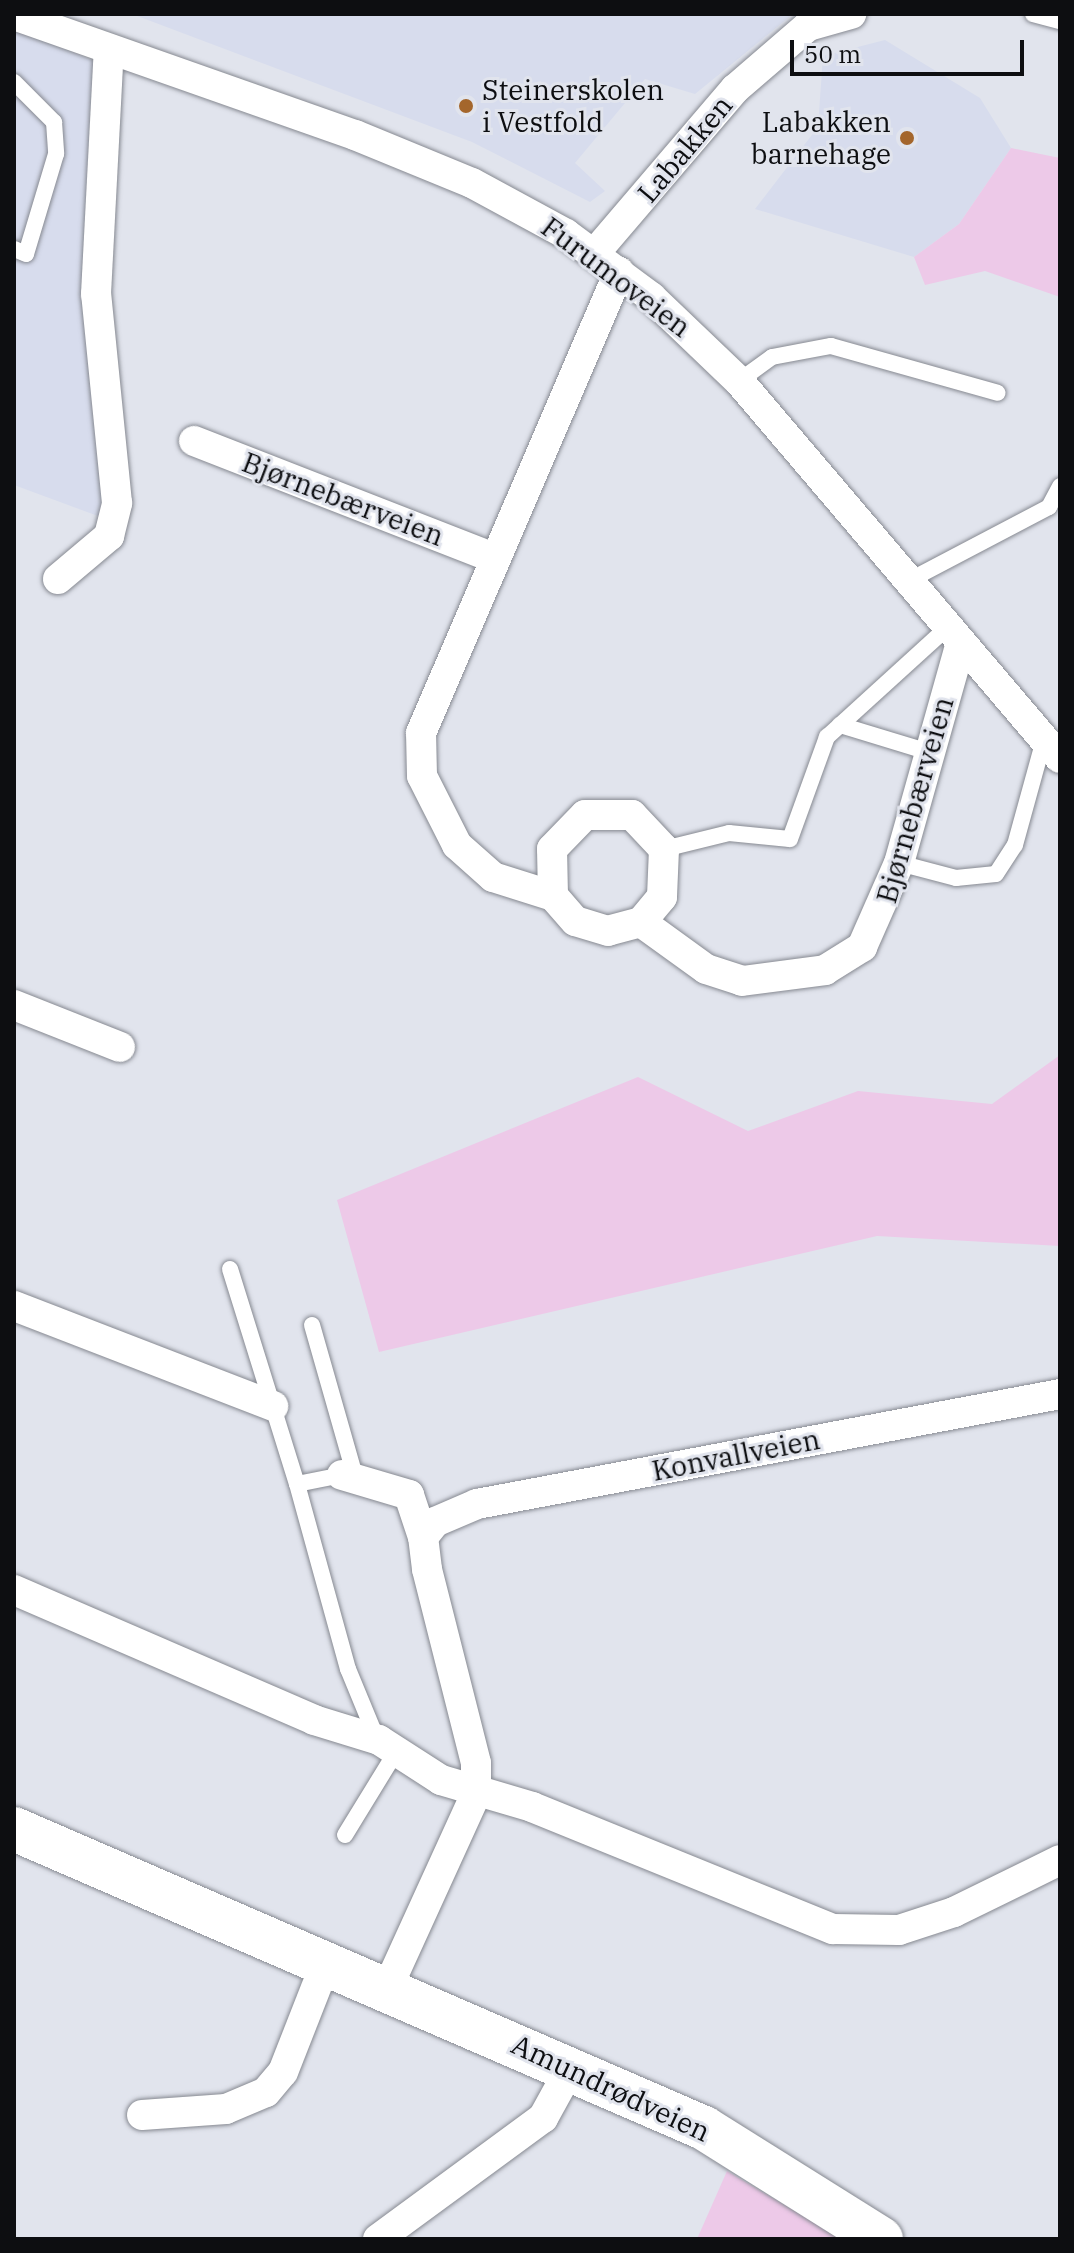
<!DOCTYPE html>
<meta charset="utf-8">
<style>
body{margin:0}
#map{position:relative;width:1074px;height:2253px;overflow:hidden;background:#e1e4ed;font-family:"IBM Plex Serif",serif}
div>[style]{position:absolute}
.built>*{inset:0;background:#d7dced}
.green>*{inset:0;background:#edc9e8}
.roads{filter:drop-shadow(0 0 2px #868991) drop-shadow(0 0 2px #868991)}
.lane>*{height:16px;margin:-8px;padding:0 8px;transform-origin:8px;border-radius:8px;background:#fff}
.street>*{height:30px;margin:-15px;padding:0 15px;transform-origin:15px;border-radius:15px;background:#fff}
.secondary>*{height:44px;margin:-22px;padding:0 22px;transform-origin:22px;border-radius:22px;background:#fff}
.dots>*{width:22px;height:22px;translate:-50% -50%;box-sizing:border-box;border:4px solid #e1e4ed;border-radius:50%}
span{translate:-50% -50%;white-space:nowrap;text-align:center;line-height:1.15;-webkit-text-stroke:6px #e1e4ed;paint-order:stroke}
.poi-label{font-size:28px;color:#0d0e11}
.left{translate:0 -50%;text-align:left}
.right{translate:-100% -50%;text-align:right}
.street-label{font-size:28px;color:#0d0e11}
.frame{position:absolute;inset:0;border:16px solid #0d0e11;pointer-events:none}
.scale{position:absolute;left:790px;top:40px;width:234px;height:36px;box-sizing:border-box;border:4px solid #0d0e11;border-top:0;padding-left:10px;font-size:24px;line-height:28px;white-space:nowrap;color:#0d0e11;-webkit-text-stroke:6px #e1e4ed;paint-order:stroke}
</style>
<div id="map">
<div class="built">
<div style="clip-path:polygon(132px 14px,793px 14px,695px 94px,645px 79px,575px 163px,605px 191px,590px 202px,472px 142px)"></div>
<div style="clip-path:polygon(14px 28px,99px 63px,107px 338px,125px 526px,14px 485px)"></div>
<div style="clip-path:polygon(885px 40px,980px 98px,1011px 148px,959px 224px,914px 257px,755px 209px,818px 127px,823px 56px)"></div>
</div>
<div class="green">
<div style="clip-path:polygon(1011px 148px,1060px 158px,1060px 297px,985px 271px,925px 285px,914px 257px,959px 224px)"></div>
<div style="clip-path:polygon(1060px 1055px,1060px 1246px,877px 1236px,379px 1352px,337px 1200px,638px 1077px,748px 1131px,858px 1091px,992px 1104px)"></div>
<div style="clip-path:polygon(727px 2171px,842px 2239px,697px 2239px)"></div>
</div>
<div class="roads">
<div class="lane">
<div style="left:1033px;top:14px;width:28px;rotate:15deg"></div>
<div style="left:14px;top:82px;width:57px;rotate:45deg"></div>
<div style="left:54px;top:122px;width:32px;rotate:86deg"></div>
<div style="left:56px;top:154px;width:104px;rotate:106.7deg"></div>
<div style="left:26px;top:254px;width:13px;rotate:-157deg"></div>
<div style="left:739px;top:381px;width:41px;rotate:-36deg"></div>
<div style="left:772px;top:357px;width:60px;rotate:-10.6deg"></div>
<div style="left:831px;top:346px;width:173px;rotate:15.7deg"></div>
<div style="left:910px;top:580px;width:157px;rotate:-27.7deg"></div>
<div style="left:1049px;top:507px;width:24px;rotate:-62deg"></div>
<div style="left:840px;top:725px;width:96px;rotate:16.9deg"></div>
<div style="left:664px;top:849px;width:67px;rotate:-13.8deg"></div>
<div style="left:729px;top:833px;width:61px;rotate:5.6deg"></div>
<div style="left:790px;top:839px;width:109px;rotate:-70.1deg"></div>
<div style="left:827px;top:737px;width:164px;rotate:-42.3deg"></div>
<div style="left:899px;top:863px;width:59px;rotate:14.7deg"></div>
<div style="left:956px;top:878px;width:40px;rotate:-5.7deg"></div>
<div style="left:996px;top:874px;width:35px;rotate:-57deg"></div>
<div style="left:1015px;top:845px;width:109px;rotate:-74.6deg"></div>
<div style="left:230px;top:1269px;width:225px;rotate:72.7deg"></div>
<div style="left:297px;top:1484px;width:46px;rotate:-11.3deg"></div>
<div style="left:312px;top:1325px;width:157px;rotate:74.1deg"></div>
<div style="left:297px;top:1484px;width:192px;rotate:74.6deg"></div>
<div style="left:348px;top:1669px;width:74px;rotate:67.6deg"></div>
<div style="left:345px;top:1835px;width:94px;rotate:-58.5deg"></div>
</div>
<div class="street">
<div style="left:14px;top:15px;width:361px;rotate:19.4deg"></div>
<div style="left:355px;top:135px;width:126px;rotate:22.3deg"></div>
<div style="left:472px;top:183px;width:107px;rotate:28.5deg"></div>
<div style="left:566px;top:234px;width:106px;rotate:36.5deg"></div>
<div style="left:651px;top:297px;width:122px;rotate:43.7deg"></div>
<div style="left:739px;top:381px;width:495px;rotate:49.6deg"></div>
<div style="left:594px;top:254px;width:217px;rotate:-49.5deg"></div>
<div style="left:735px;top:89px;width:96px;rotate:-40.8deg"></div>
<div style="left:808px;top:26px;width:45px;rotate:-15.6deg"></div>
<div style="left:194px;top:441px;width:320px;rotate:21.3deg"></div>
<div style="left:58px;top:579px;width:67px;rotate:-40.1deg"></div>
<div style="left:109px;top:536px;width:34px;rotate:-76deg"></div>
<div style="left:117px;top:503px;width:210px;rotate:-95.7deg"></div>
<div style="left:96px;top:294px;width:245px;rotate:-87deg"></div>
<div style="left:553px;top:896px;width:47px;rotate:-91.2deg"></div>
<div style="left:552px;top:849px;width:47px;rotate:-45.9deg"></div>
<div style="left:585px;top:815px;width:47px"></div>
<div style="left:632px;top:815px;width:47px;rotate:46.7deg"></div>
<div style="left:664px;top:849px;width:48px;rotate:92.4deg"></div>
<div style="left:662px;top:897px;width:33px;rotate:130deg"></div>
<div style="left:641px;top:922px;width:34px;rotate:165deg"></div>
<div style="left:608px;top:931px;width:34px;rotate:-163deg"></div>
<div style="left:575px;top:921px;width:33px;rotate:-131deg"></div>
<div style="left:553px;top:896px;width:63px;rotate:-162.4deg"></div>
<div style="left:493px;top:877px;width:48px;rotate:-138.4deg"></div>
<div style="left:457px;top:845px;width:77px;rotate:-116.9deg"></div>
<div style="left:422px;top:776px;width:43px;rotate:-91.3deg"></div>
<div style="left:421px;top:733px;width:502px;rotate:-66.76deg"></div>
<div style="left:641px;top:922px;width:80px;rotate:35.9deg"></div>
<div style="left:706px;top:969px;width:38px;rotate:18deg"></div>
<div style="left:742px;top:981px;width:84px;rotate:-7.5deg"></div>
<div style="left:825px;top:970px;width:44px;rotate:-31.9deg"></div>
<div style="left:862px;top:947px;width:92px;rotate:-66.2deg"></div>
<div style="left:899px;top:863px;width:229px;rotate:-74.3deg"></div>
<div style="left:14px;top:1005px;width:114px;rotate:21.6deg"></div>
<div style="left:14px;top:1306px;width:278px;rotate:21.1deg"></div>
<div style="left:342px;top:1475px;width:70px;rotate:16.6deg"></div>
<div style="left:409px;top:1495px;width:44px;rotate:71.6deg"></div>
<div style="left:14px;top:1590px;width:327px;rotate:23.4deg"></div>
<div style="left:314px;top:1720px;width:68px;rotate:17.1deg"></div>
<div style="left:379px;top:1740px;width:74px;rotate:32.8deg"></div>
<div style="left:441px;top:1780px;width:95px;rotate:16.5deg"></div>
<div style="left:532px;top:1807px;width:325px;rotate:22.1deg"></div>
<div style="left:833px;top:1929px;width:66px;rotate:0.9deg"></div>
<div style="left:899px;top:1930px;width:58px;rotate:-18.1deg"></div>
<div style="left:954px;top:1912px;width:118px;rotate:-26.1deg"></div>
<div style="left:387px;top:1989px;width:214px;rotate:-65.5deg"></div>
<div style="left:476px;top:1794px;width:31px;rotate:-90deg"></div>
<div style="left:476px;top:1763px;width:200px;rotate:-104.2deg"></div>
<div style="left:427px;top:1569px;width:32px;rotate:-97deg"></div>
<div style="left:423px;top:1537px;width:19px;rotate:-51deg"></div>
<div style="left:435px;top:1522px;width:46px;rotate:-23.2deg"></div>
<div style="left:477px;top:1504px;width:593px;rotate:-10.68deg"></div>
<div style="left:142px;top:2115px;width:84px;rotate:-4.1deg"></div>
<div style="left:226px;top:2109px;width:43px;rotate:-23deg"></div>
<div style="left:266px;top:2092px;width:26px;rotate:-50deg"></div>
<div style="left:283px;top:2072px;width:118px;rotate:-68.6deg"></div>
<div style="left:378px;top:2239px;width:205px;rotate:-36.3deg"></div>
<div style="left:543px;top:2118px;width:58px;rotate:-61.2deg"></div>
</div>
<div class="secondary">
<div style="left:14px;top:1829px;width:752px;rotate:23.43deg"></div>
<div style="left:704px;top:2128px;width:209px;rotate:32.1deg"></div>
</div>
</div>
<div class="dots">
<div style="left:466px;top:106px;background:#a4662c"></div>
<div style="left:907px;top:138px;background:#a4662c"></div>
</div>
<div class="poi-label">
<span class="left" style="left:482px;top:106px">Steinerskolen<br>i Vestfold</span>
<span class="right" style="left:891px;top:138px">Labakken<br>barnehage</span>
</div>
<div class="street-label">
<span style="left:685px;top:149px;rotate:-50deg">Labakken</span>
<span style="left:616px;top:277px;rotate:37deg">Furumoveien</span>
<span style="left:343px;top:499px;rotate:21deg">Bjørnebærveien</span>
<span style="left:915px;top:800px;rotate:-74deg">Bjørnebærveien</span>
<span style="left:736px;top:1455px;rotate:-11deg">Konvallveien</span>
<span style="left:611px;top:2088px;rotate:25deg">Amundrødveien</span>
</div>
<div class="frame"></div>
<div class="scale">50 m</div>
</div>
